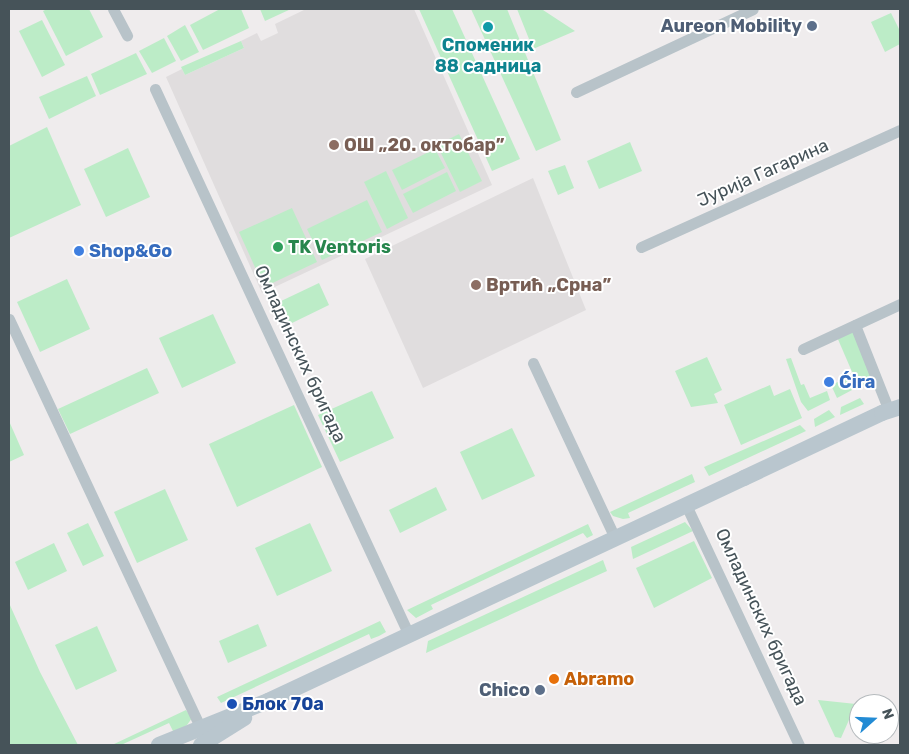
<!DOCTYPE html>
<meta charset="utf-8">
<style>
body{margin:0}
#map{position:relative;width:909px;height:754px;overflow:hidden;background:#efeced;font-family:Rubik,sans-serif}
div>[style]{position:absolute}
.education>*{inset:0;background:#e0ddde}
.green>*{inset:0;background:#bcecc7}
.street>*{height:11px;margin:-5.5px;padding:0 5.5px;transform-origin:5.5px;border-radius:5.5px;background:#b8c3c9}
.secondary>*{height:16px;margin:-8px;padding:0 8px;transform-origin:8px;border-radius:8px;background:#b9c6ce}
.dots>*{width:14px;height:14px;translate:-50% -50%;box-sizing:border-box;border:2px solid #fff;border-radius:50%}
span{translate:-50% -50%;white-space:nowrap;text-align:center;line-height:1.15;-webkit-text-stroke:4px #fff;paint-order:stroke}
.service-label{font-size:18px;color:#4e5e75;font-weight:700}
.right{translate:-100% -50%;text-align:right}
.culture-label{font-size:18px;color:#0d838f;font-weight:700}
.education-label{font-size:18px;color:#785e54;font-weight:700}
.left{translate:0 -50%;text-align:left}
.street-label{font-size:18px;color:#465359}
.leisure-label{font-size:18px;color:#27864d;font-weight:700}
.shop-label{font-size:18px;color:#366cbe;font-weight:700}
.food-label{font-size:18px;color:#c56008;font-weight:700}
.transit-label{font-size:18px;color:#164399;font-weight:700}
.frame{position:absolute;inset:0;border:10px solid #465359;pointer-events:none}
.north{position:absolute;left:849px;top:694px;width:50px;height:50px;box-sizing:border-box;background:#fff;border:1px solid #b5babd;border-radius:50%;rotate:70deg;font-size:14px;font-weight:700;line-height:20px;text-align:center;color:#465359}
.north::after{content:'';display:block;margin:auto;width:18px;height:22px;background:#228bd4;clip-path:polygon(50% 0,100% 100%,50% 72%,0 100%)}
</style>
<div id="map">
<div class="education">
<div style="clip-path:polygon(306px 9px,414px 9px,492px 185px,262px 293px,166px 77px,182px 69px,185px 75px,244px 48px,241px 41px,257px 33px,261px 41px,278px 33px,275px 24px)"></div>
<div style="clip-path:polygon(533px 178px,586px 310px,423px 388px,365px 259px)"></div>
</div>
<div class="green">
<div style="clip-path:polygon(47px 9px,89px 9px,103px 37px,66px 56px,43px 11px)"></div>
<div style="clip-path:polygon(220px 9px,241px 9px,249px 28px,203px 50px,190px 25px)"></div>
<div style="clip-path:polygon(260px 9px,291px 9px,265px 21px)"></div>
<div style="clip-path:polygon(419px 9px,452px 9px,520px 159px,492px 171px)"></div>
<div style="clip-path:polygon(471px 9px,507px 9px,561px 140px,536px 151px)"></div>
<div style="clip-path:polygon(517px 9px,545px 9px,543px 10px,575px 31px,533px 49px)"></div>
<div style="clip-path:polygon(891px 13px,900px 31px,900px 44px,885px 52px,871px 22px)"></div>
<div style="clip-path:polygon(42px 20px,65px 65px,42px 77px,19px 31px)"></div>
<div style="clip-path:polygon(185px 25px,199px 52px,181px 61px,167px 36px)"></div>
<div style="clip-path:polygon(164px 38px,176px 61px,152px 73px,139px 51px)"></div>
<div style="clip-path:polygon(241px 41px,244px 48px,185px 75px,181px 67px)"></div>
<div style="clip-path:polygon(136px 53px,147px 74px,100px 95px,91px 74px)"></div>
<div style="clip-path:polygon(87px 76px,96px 96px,49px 119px,39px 97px)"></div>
<div style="clip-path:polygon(47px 127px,81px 205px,9px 238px,9px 146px)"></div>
<div style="clip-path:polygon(459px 134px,482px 181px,460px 192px,437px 145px)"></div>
<div style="clip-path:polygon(630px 142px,642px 171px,599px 189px,587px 161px)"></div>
<div style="clip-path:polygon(128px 148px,150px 197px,106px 217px,84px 169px)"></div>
<div style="clip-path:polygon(435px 149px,445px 168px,402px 190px,392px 170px)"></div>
<div style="clip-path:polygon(565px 165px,574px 188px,558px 195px,548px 171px)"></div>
<div style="clip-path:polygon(386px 171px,408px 218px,387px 229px,364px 182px)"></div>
<div style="clip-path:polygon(447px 172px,456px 191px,413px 213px,403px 194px)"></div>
<div style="clip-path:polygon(367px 200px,382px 232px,322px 260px,307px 229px)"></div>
<div style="clip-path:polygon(292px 208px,317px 262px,264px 287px,239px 232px)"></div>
<div style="clip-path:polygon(67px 279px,90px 329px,40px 352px,17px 302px)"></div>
<div style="clip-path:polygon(319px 283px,329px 305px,290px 324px,279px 302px)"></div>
<div style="clip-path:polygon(213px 314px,236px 363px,182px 388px,159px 338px)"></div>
<div style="clip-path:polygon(853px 329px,874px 381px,859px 388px,837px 337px)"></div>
<div style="clip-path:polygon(707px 357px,722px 390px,714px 394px,718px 403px,691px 407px,675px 371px)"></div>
<div style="clip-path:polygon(791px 358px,801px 385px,804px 384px,810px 398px,827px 391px,830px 400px,808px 411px,801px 402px,786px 359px)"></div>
<div style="clip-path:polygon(147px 368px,159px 393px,70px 434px,58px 409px)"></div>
<div style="clip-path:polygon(847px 378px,852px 390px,837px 398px,831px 385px)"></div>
<div style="clip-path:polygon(770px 385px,774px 396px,790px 389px,802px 418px,741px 445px,724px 405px)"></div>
<div style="clip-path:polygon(372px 391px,394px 438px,340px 462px,318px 415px)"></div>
<div style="clip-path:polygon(860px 398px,864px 404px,840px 415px,841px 407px)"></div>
<div style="clip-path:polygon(294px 405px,322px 467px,237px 507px,209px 444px)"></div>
<div style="clip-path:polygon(829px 410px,835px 417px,815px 427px,814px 419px)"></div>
<div style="clip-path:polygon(9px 421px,24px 455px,9px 462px)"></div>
<div style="clip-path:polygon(800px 425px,806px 431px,709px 476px,704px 467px)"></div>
<div style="clip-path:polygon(512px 428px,535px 476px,482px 500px,460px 452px)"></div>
<div style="clip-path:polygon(692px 474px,695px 482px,628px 513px,630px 518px,623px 519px,613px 516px,610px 512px)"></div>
<div style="clip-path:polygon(436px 487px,447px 510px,400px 533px,389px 510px)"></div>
<div style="clip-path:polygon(165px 489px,188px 540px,137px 563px,114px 512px)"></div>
<div style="clip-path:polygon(685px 522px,693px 531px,633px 559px,631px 547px)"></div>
<div style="clip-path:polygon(88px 523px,104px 556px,83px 566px,67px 533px)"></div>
<div style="clip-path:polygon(310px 523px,332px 571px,277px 596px,255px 548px)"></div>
<div style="clip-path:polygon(588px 524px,593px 535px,587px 538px,583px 533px,431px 605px,433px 609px,416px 618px,407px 610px)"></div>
<div style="clip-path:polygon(694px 541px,712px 578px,654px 608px,636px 568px)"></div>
<div style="clip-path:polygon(54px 543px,67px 571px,28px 590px,15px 562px)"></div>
<div style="clip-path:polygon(603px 560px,607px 571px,426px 653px,428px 641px)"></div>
<div style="clip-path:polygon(9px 603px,40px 672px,78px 745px,9px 745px)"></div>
<div style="clip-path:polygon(380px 621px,386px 632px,379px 636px,371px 639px,369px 634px,221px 703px,217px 697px)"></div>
<div style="clip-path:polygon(258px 624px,267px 646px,228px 663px,219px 641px)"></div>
<div style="clip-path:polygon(97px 626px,117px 671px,76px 690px,55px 645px)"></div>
<div style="clip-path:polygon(818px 700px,856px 704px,841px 738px,835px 737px)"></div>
<div style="clip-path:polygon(186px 710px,192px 718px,187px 725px,174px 733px,169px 723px,121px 745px,112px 745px)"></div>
</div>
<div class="street">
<div style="left:113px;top:9px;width:30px;rotate:62deg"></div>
<div style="left:155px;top:89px;width:602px;rotate:65.05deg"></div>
<div style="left:576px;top:92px;width:195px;rotate:-25.1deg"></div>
<div style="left:641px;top:247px;width:284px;rotate:-24.3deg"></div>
<div style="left:9px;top:319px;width:458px;rotate:64.9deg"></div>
<div style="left:855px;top:325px;width:92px;rotate:68.4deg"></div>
<div style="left:803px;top:349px;width:107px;rotate:-24.9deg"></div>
<div style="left:533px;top:363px;width:193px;rotate:64.9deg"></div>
<div style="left:686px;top:505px;width:265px;rotate:64.8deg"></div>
</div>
<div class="secondary">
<div style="left:159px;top:745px;width:118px;rotate:-22deg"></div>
<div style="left:268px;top:701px;width:526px;rotate:-25.1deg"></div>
<div style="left:744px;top:478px;width:153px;rotate:-25.2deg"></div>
<div style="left:882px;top:413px;width:19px;rotate:-18deg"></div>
<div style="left:201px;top:745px;width:51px;rotate:-32.1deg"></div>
</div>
<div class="dots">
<div style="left:812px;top:26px;background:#5c6f8a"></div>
<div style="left:488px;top:27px;background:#0f9aa8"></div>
<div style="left:334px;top:145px;background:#8d6e63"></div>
<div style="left:278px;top:247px;background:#2e9e5b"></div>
<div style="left:79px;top:251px;background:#3f7fe0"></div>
<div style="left:476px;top:285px;background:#8d6e63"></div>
<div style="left:829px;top:382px;background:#3f7fe0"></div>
<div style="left:554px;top:679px;background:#e8710a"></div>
<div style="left:540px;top:690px;background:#5c6f8a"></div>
<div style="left:232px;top:704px;background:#1a4fb4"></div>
</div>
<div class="service-label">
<span class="right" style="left:802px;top:26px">Aureon Mobility</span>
<span class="right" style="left:530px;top:690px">Chico</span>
</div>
<div class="culture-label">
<span style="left:488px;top:56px">Споменик<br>88 садница</span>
</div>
<div class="education-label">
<span class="left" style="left:344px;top:145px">ОШ „20. октобар”</span>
<span class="left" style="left:486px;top:285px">Вртић „Срна”</span>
</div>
<div class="street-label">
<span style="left:763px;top:173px;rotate:-24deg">Јурија Гагарина</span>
<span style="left:300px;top:354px;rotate:65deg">Омладинских бригада</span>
<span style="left:761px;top:617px;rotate:65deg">Омладинских бригада</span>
</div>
<div class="leisure-label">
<span class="left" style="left:288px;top:247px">TK Ventoris</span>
</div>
<div class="shop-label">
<span class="left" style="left:89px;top:251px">Shop&amp;Go</span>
<span class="left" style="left:839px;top:382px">Ćira</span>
</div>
<div class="food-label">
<span class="left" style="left:564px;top:679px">Abramo</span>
</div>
<div class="transit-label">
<span class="left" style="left:242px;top:704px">Блок 70а</span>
</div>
<div class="frame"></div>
<div class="north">N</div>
</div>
